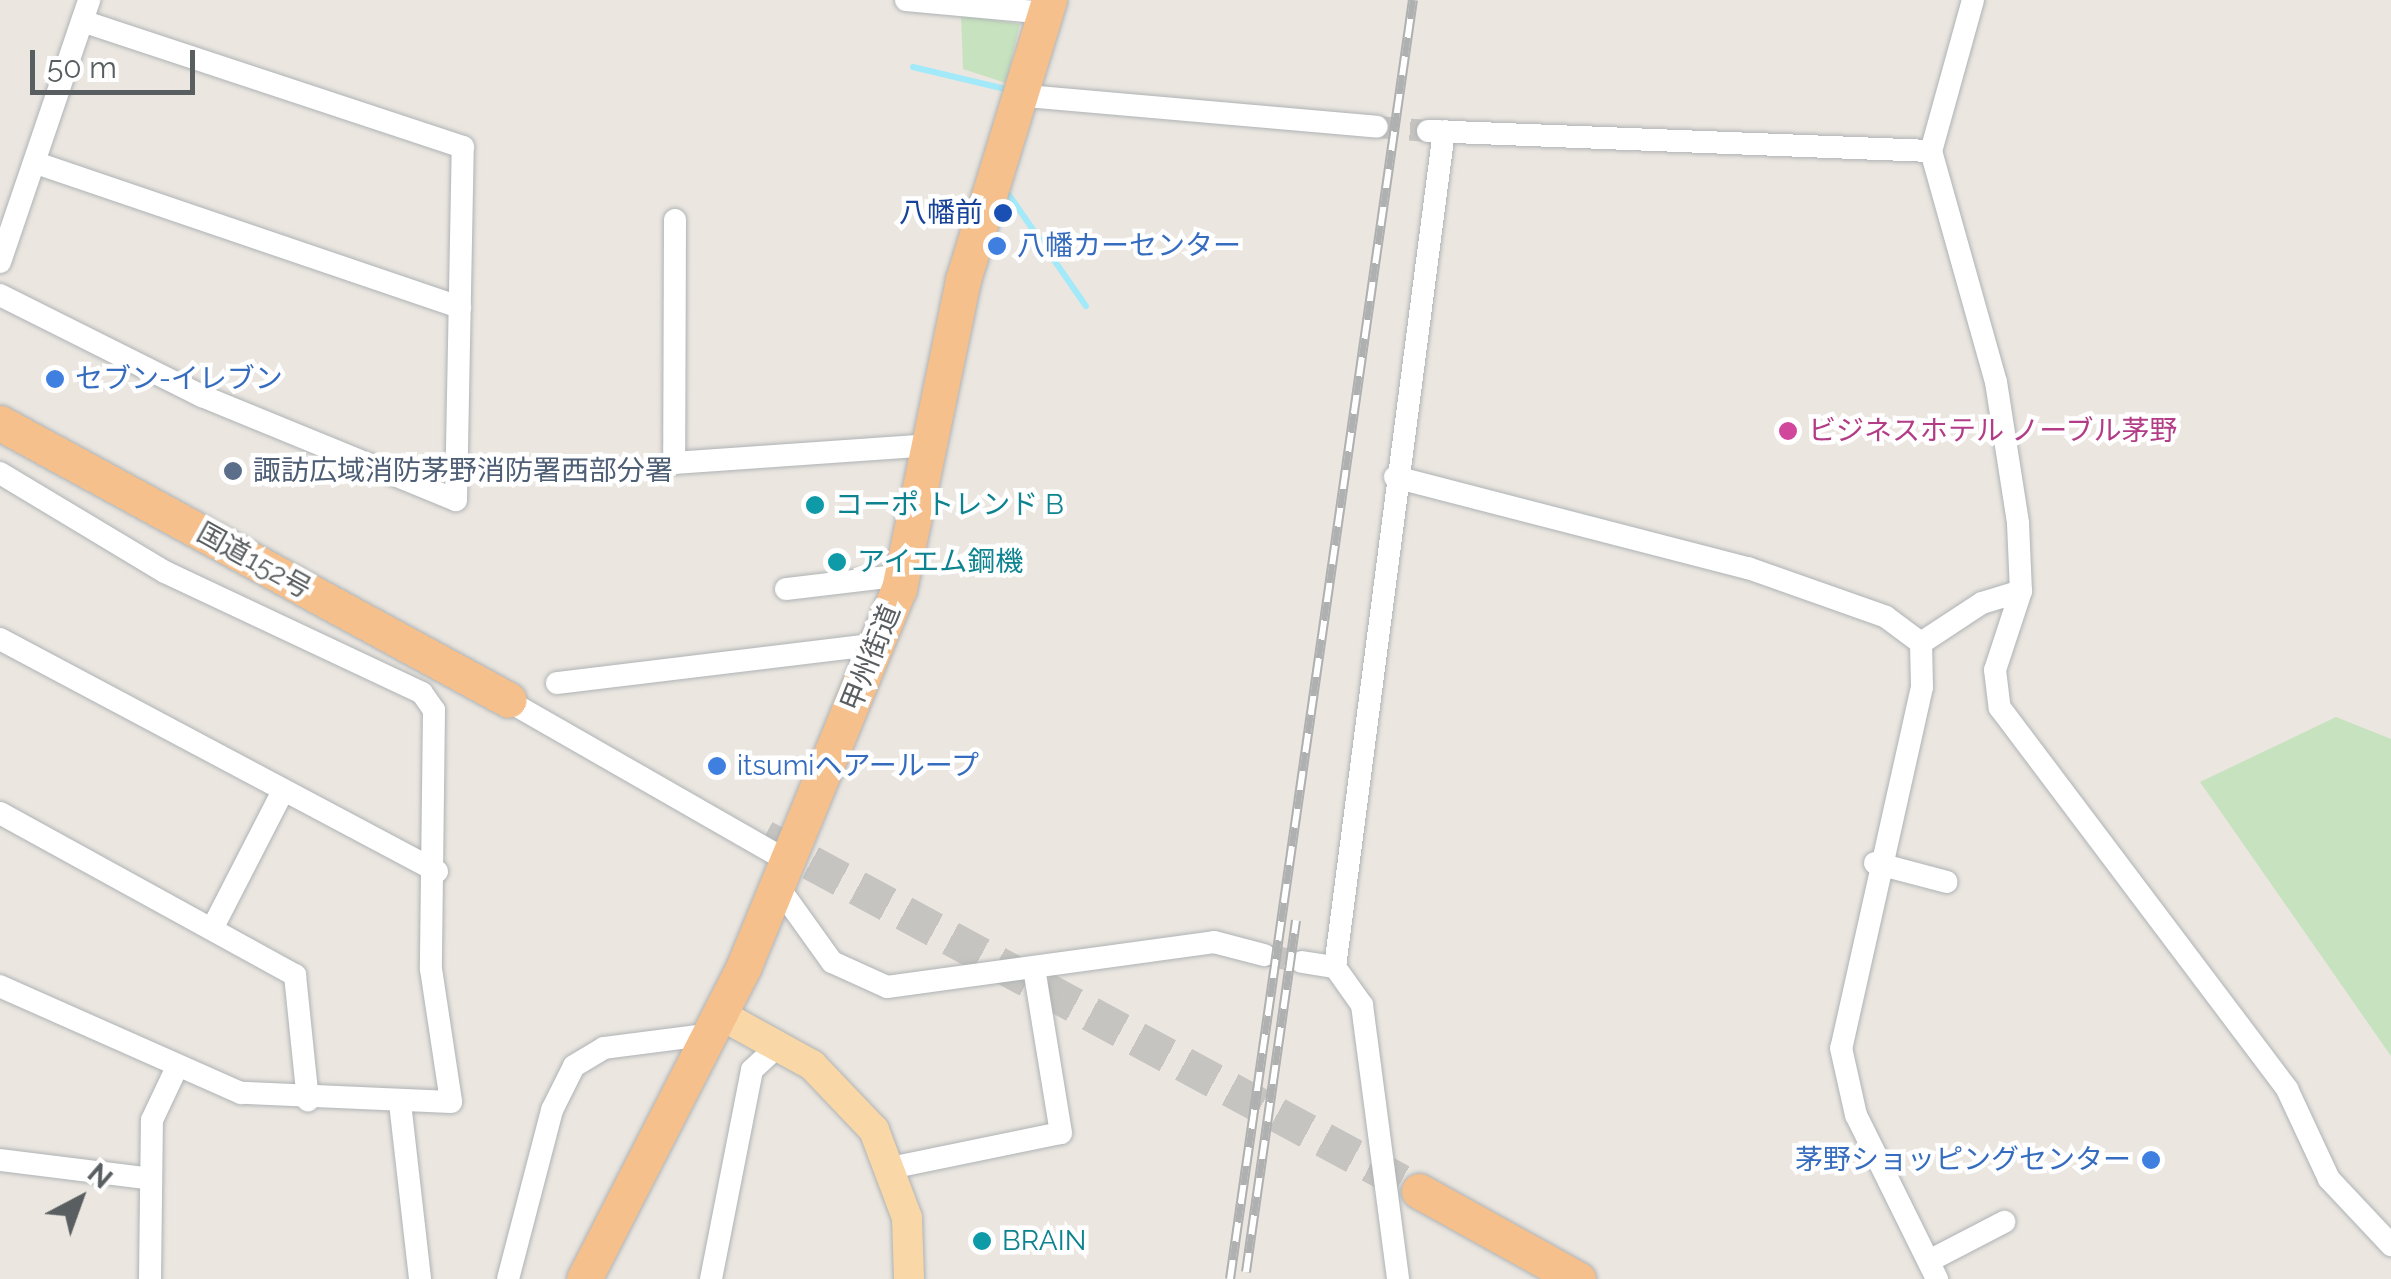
<!DOCTYPE html>
<meta charset="utf-8">
<style>
body{margin:0}
#map{position:relative;width:2391px;height:1279px;overflow:hidden;background:#ebe6e0;font-family:Raleway,"Noto Sans JP",sans-serif}
div>[style]{position:absolute}
.green>*{inset:0;background:#c7e2be}
.stream>*{height:6px;margin:-3px;padding:0 3px;transform-origin:3px;border-radius:3px;background:#a2e9f9}
.minor-tunnel>*{height:22px;margin-top:-11px;transform-origin:0;background:repeating-linear-gradient(90deg,#c6c4c0 0 22px,transparent 0 33px)}
.highway-tunnel>*{height:35px;margin-top:-17.5px;transform-origin:0;background:repeating-linear-gradient(90deg,#c6c4c0 0 35px,transparent 0 53px)}
.roads{filter:drop-shadow(0 0 2px #aeb3b5) drop-shadow(0 0 2px #aeb3b5)}
.minor>*{height:22px;margin:-11px;padding:0 11px;transform-origin:11px;border-radius:11px;background:#fff}
.major>*{height:30px;margin:-15px;padding:0 15px;transform-origin:15px;border-radius:15px;background:#f9d7a7}
.highway>*{height:35px;margin:-17.5px;padding:0 17.5px;transform-origin:17.5px;border-radius:17.5px;background:#f6c08d}
.rail>*{height:10px;margin-top:-5px;transform-origin:0;background:repeating-linear-gradient(90deg,#fff 0 19px,#afb0b0 0 38px);box-sizing:border-box;border-block:2px solid #afb0b0}
.dots>*{width:28px;height:28px;translate:-50% -50%;box-sizing:border-box;border:5px solid #fff;border-radius:50%}
span{translate:-50% -50%;white-space:nowrap;text-align:center;line-height:1.15;-webkit-text-stroke:9px #fff;paint-order:stroke}
.transit-label{font-size:28px;color:#164399}
.right{translate:-100% -50%;text-align:right}
.shop-label{font-size:28px;color:#366cbe}
.left{translate:0 -50%;text-align:left}
.hotel-label{font-size:28px;color:#b23c85}
.service-label{font-size:28px;color:#4e5e75}
.culture-label{font-size:28px;color:#0d838f}
.street-label{font-size:28px;color:#595e60}
.north{position:absolute;left:30px;top:1149px;width:100px;height:100px;-webkit-text-stroke:8px #fff;paint-order:stroke;rotate:41deg;font-size:28px;font-weight:700;line-height:40px;text-align:center;color:#595e60}
.north::after{content:'';display:block;margin:auto;width:35px;height:45px;background:#595e60;clip-path:polygon(50% 0,100% 100%,50% 72%,0 100%)}
.scale{position:absolute;left:30px;top:50px;width:165px;height:45px;box-sizing:border-box;border:5px solid #595e60;border-top:0;padding-left:12px;font-size:30px;line-height:35px;white-space:nowrap;color:#595e60;-webkit-text-stroke:8px #fff;paint-order:stroke}
</style>
<div id="map">
<div class="green">
<div style="clip-path:polygon(961px 15px,1020px 24px,1006px 83px,963px 69px)"></div>
<div style="clip-path:polygon(2336px 717px,2391px 739px,2391px 1056px,2200px 782px)"></div>
</div>
<div class="stream">
<div style="left:913px;top:67px;width:95px;rotate:13.4deg"></div>
<div style="left:1009px;top:195px;width:135px;rotate:55.3deg"></div>
</div>
<div class="minor-tunnel">
<div style="left:1377px;top:127px;width:51px;rotate:4.5deg"></div>
<div style="left:1264px;top:955px;width:39px;rotate:10deg"></div>
</div>
<div class="highway-tunnel">
<div style="left:764px;top:837px;width:745px;rotate:28.39deg"></div>
</div>
<div class="roads">
<div class="minor">
<div style="left:906px;top:0;width:142px;rotate:5.3deg"></div>
<div style="left:1973px;top:0;width:157px;rotate:105.5deg"></div>
<div style="left:1931px;top:151px;width:240px;rotate:74.3deg"></div>
<div style="left:1996px;top:382px;width:143px;rotate:81.1deg"></div>
<div style="left:2018px;top:523px;width:68px;rotate:87.5deg"></div>
<div style="left:2021px;top:591px;width:83px;rotate:108.2deg"></div>
<div style="left:1995px;top:670px;width:38px;rotate:83deg"></div>
<div style="left:2000px;top:708px;width:477px;rotate:53deg"></div>
<div style="left:2287px;top:1089px;width:99px;rotate:65deg"></div>
<div style="left:2329px;top:1179px;width:91px;rotate:46.8deg"></div>
<div style="left:1026px;top:96px;width:352px;rotate:5deg"></div>
<div style="left:1428px;top:131px;width:503px;rotate:2.28deg"></div>
<div style="left:36px;top:163px;width:448px;rotate:18.8deg"></div>
<div style="left:675px;top:220px;width:243px;rotate:90.2deg"></div>
<div style="left:674px;top:463px;width:258px;rotate:-4deg"></div>
<div style="left:0;top:262px;width:277px;rotate:-71.2deg"></div>
<div style="left:0;top:295px;width:226px;rotate:26.6deg"></div>
<div style="left:202px;top:396px;width:274px;rotate:22.3deg"></div>
<div style="left:456px;top:500px;width:353px;rotate:-88.9deg"></div>
<div style="left:463px;top:147px;width:401px;rotate:-161.7deg"></div>
<div style="left:0;top:473px;width:192px;rotate:31deg"></div>
<div style="left:165px;top:572px;width:284px;rotate:25.2deg"></div>
<div style="left:422px;top:693px;width:21px;rotate:55deg"></div>
<div style="left:434px;top:710px;width:259px;rotate:90.7deg"></div>
<div style="left:431px;top:969px;width:134px;rotate:81.4deg"></div>
<div style="left:451px;top:1102px;width:210px;rotate:-177.5deg"></div>
<div style="left:241px;top:1093px;width:264px;rotate:-156.1deg"></div>
<div style="left:1395px;top:477px;width:365px;rotate:14.5deg"></div>
<div style="left:1748px;top:568px;width:146px;rotate:19.5deg"></div>
<div style="left:1886px;top:617px;width:44px;rotate:36.6deg"></div>
<div style="left:1921px;top:643px;width:44px;rotate:88.7deg"></div>
<div style="left:1922px;top:687px;width:370px;rotate:102.6deg"></div>
<div style="left:1841px;top:1048px;width:69px;rotate:77.4deg"></div>
<div style="left:1856px;top:1115px;width:183px;rotate:63.7deg"></div>
<div style="left:786px;top:589px;width:118px;rotate:-6.8deg"></div>
<div style="left:0;top:639px;width:495px;rotate:28deg"></div>
<div style="left:1921px;top:643px;width:73px;rotate:-33.3deg"></div>
<div style="left:1982px;top:603px;width:41px;rotate:-17.1deg"></div>
<div style="left:557px;top:683px;width:322px;rotate:-6.9deg"></div>
<div style="left:517px;top:706px;width:314px;rotate:29.8deg"></div>
<div style="left:0;top:813px;width:337px;rotate:28.8deg"></div>
<div style="left:295px;top:975px;width:126px;rotate:84.1deg"></div>
<div style="left:1875px;top:863px;width:74px;rotate:14.8deg"></div>
<div style="left:779px;top:888px;width:91px;rotate:54.4deg"></div>
<div style="left:832px;top:962px;width:60px;rotate:24.4deg"></div>
<div style="left:887px;top:987px;width:330px;rotate:-7.8deg"></div>
<div style="left:1214px;top:942px;width:52px;rotate:14.6deg"></div>
<div style="left:212px;top:929px;width:151px;rotate:-62.8deg"></div>
<div style="left:1302px;top:962px;width:33px;rotate:9deg"></div>
<div style="left:1335px;top:967px;width:47px;rotate:54.6deg"></div>
<div style="left:1362px;top:1005px;width:276px;rotate:82.5deg"></div>
<div style="left:1335px;top:967px;width:843px;rotate:-82.57deg"></div>
<div style="left:400px;top:1103px;width:177px;rotate:83.5deg"></div>
<div style="left:0;top:1160px;width:146px;rotate:7.1deg"></div>
<div style="left:895px;top:1167px;width:169px;rotate:-11.6deg"></div>
<div style="left:1061px;top:1133px;width:166px;rotate:-99.3deg"></div>
<div style="left:1929px;top:1261px;width:85px;rotate:-27.5deg"></div>
<div style="left:150px;top:1279px;width:159px;rotate:-89.3deg"></div>
<div style="left:152px;top:1120px;width:59px;rotate:-64.7deg"></div>
<div style="left:508px;top:1279px;width:175px;rotate:-75.4deg"></div>
<div style="left:552px;top:1110px;width:49px;rotate:-63.4deg"></div>
<div style="left:574px;top:1066px;width:35px;rotate:-31deg"></div>
<div style="left:604px;top:1048px;width:109px;rotate:-7.4deg"></div>
<div style="left:711px;top:1279px;width:213px;rotate:-78.9deg"></div>
<div style="left:752px;top:1070px;width:35px;rotate:-43deg"></div>
</div>
<div class="major">
<div style="left:721px;top:1015px;width:104px;rotate:28.8deg"></div>
<div style="left:812px;top:1065px;width:90px;rotate:46.4deg"></div>
<div style="left:874px;top:1130px;width:94px;rotate:69.4deg"></div>
<div style="left:907px;top:1218px;width:61px;rotate:88.1deg"></div>
</div>
<div class="highway">
<div style="left:0;top:423px;width:579px;rotate:28.56deg"></div>
<div style="left:1419px;top:1191px;width:182px;rotate:29deg"></div>
<div style="left:584px;top:1279px;width:352px;rotate:-62.9deg"></div>
<div style="left:744px;top:966px;width:408px;rotate:-67.7deg"></div>
<div style="left:899px;top:589px;width:316px;rotate:-78.3deg"></div>
<div style="left:963px;top:280px;width:293px;rotate:-72.9deg"></div>
</div>
</div>
<div class="rail">
<div style="left:1246px;top:1272px;width:355px;rotate:-81.9deg"></div>
<div style="left:1230px;top:1279px;width:1292px;rotate:-81.86deg"></div>
</div>
<div class="dots">
<div style="left:1003px;top:213px;background:#1a4fb4"></div>
<div style="left:997px;top:246px;background:#3f7fe0"></div>
<div style="left:55px;top:379px;background:#3f7fe0"></div>
<div style="left:1788px;top:431px;background:#d1479c"></div>
<div style="left:233px;top:471px;background:#5c6f8a"></div>
<div style="left:815px;top:505px;background:#0f9aa8"></div>
<div style="left:837px;top:562px;background:#0f9aa8"></div>
<div style="left:717px;top:766px;background:#3f7fe0"></div>
<div style="left:2151px;top:1160px;background:#3f7fe0"></div>
<div style="left:982px;top:1241px;background:#0f9aa8"></div>
</div>
<div class="transit-label">
<span class="right" style="left:983px;top:213px">八幡前</span>
</div>
<div class="shop-label">
<span class="left" style="left:1017px;top:246px">八幡カーセンター</span>
<span class="left" style="left:75px;top:379px">セブン-イレブン</span>
<span class="left" style="left:737px;top:766px">itsumiヘアーループ</span>
<span class="right" style="left:2131px;top:1160px">茅野ショッピングセンター</span>
</div>
<div class="hotel-label">
<span class="left" style="left:1808px;top:431px">ビジネスホテル ノーブル茅野</span>
</div>
<div class="service-label">
<span class="left" style="left:253px;top:471px">諏訪広域消防茅野消防署西部分署</span>
</div>
<div class="culture-label">
<span class="left" style="left:835px;top:505px">コーポ トレンド B</span>
<span class="left" style="left:857px;top:562px">アイエム鋼機</span>
<span class="left" style="left:1002px;top:1241px">BRAIN</span>
</div>
<div class="street-label">
<span style="left:254px;top:561px;rotate:29deg">国道152号</span>
<span style="left:871px;top:658px;rotate:-68deg">甲州街道</span>
</div>
<div class="north">N</div>
<div class="scale">50 m</div>
</div>
